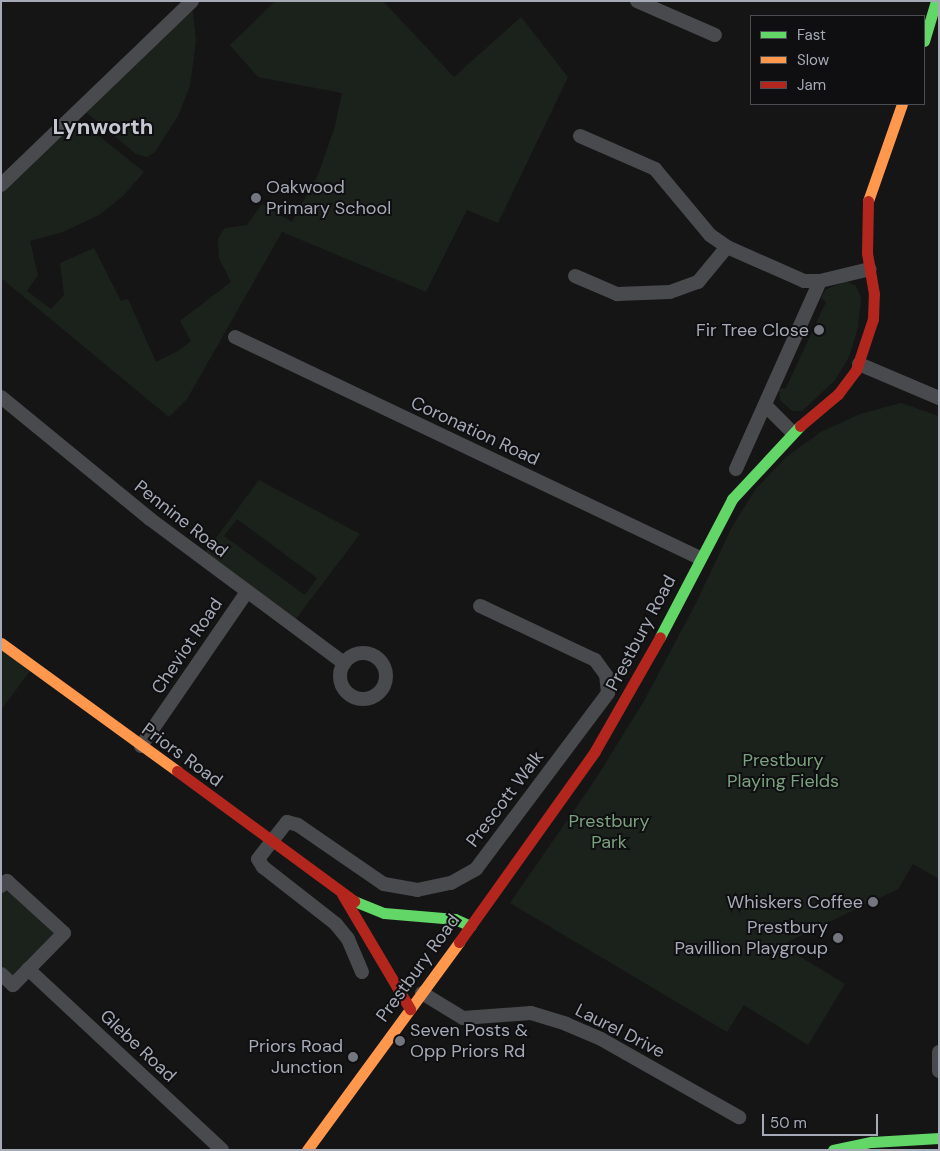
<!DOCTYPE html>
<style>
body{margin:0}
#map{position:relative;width:940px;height:1151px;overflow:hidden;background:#151515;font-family:"DM Sans",sans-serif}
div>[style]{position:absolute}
.green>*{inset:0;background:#1b221c}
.street>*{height:14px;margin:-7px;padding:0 7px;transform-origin:7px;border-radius:7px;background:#494a4e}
.street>.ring{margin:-7px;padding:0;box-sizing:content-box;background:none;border:14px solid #494a4e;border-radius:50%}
.fast>*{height:11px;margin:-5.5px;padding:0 5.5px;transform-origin:5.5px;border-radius:5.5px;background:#63d668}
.slow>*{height:11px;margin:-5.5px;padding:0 5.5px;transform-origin:5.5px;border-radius:5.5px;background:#ff974d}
.jam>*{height:11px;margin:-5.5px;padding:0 5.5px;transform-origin:5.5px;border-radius:5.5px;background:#b3261e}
.dots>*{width:14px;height:14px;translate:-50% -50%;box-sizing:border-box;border:2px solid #0f0f11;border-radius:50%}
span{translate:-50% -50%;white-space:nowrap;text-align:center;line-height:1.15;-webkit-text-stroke:4px #0f0f11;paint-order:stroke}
.poi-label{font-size:18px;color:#a5aab6}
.left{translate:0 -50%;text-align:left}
.right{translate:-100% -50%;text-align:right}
.street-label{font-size:18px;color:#a5aab6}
.park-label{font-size:18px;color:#7ba27f}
.district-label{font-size:22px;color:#c6c9d2;font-weight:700}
.frame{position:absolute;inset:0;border:2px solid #a5aab6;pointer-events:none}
.legend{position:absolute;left:750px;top:15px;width:175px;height:90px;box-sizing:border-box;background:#0f0f11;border:1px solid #4b4d53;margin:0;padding:6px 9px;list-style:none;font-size:15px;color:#a5aab6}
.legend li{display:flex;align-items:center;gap:10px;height:25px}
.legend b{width:25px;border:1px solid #4b4d53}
.scale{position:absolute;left:762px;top:1114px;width:116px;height:22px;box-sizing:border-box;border:2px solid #a5aab6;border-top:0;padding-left:6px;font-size:15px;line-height:18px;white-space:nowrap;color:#a5aab6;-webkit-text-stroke:4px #0f0f11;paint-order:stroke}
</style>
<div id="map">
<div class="green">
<div style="clip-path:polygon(192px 1px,196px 41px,190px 86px,178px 116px,155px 152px,147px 157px,136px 154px,81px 108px)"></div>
<div style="clip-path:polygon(275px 1px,383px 1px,454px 77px,521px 17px,568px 77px,498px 223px,467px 210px,426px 292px,282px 232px,187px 399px,169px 417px,1px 278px,1px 185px,73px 115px,144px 172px,123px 196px,99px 215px,63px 232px,30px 241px,38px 275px,27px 291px,51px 309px,64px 295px,60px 263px,94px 248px,121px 301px,128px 299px,156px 362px,178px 351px,191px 341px,180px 321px,231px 282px,219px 258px,218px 238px,225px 228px,247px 225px,262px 204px,292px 222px,318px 175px,335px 126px,342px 93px,258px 77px,230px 45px)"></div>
<div style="clip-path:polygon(846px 281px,856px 286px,861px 297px,858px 328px,849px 357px,835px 380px,814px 400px,802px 411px,792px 411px,780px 400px,779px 389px,786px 388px,826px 302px,821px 298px,825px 290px)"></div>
<div style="clip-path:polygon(901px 403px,939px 416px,939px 879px,913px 864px,898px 889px,781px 945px,845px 984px,808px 1045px,744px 1005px,727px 1032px,510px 903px,595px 780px,644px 701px,696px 603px,732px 527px,755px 490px,786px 457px,821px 432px,860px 414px)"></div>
<div style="clip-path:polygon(evenodd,259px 480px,360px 534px,292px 624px,201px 558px,259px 480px,237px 519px,317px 578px,305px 595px,224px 536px,237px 519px)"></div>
<div style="clip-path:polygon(1px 643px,33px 667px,1px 710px)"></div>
<div style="clip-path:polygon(7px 881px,64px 933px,13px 985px,1px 974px,1px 886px)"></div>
</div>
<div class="street">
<div style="left:637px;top:1px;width:85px;rotate:23.6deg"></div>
<div style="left:580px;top:136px;width:82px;rotate:23.7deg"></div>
<div style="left:655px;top:169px;width:86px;rotate:50.2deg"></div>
<div style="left:710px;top:235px;width:21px;rotate:35deg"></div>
<div style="left:727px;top:247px;width:84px;rotate:23.8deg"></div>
<div style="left:804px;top:281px;width:16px"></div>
<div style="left:820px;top:281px;width:51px;rotate:-13.5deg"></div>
<div style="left:1px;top:185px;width:265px;rotate:-43.9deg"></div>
<div style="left:575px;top:276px;width:46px;rotate:23.2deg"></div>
<div style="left:617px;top:294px;width:53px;rotate:-2.2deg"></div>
<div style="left:670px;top:292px;width:30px;rotate:-20deg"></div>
<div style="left:698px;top:282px;width:45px;rotate:-50.4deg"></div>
<div style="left:235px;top:337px;width:515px;rotate:25.42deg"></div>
<div style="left:859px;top:364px;width:87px;rotate:23deg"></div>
<div style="left:1px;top:397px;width:193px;rotate:39.3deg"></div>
<div style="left:150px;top:519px;width:242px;rotate:36.6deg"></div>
<div style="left:765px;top:405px;width:38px;rotate:45deg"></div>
<div style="left:736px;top:469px;width:206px;rotate:-65.9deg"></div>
<div class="ring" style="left:340px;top:653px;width:32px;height:32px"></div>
<div style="left:141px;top:746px;width:187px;rotate:-55.5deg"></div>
<div style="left:1px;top:886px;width:8px;rotate:-40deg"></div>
<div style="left:7px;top:881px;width:77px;rotate:42.4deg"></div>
<div style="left:64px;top:933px;width:73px;rotate:134.4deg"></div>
<div style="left:13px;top:985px;width:16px;rotate:-137deg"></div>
<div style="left:28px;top:969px;width:265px;rotate:43deg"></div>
<div style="left:362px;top:972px;width:36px;rotate:-113deg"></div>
<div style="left:348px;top:939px;width:19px;rotate:-129deg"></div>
<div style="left:336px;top:924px;width:93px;rotate:-142deg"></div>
<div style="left:263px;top:867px;width:9px;rotate:-122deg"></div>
<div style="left:258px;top:859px;width:47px;rotate:-51.9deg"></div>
<div style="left:287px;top:822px;width:11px;rotate:15deg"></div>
<div style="left:298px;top:825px;width:104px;rotate:34.5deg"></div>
<div style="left:384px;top:884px;width:34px;rotate:10deg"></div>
<div style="left:417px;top:890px;width:35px;rotate:-12deg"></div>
<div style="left:451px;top:883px;width:29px;rotate:-29deg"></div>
<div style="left:476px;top:869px;width:220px;rotate:-53.1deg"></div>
<div style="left:608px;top:693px;width:18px;rotate:-96deg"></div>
<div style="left:606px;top:675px;width:19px;rotate:-126deg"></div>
<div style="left:595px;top:660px;width:127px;rotate:-154.8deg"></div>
<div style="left:422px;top:993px;width:48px;rotate:31.4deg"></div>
<div style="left:463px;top:1018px;width:68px;rotate:-4.2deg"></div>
<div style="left:531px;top:1013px;width:37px;rotate:17deg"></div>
<div style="left:566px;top:1024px;width:38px;rotate:23deg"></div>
<div style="left:601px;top:1039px;width:159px;rotate:29.5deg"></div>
<div style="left:939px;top:1052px;width:19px;rotate:90deg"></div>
</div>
<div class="fast">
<div style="left:924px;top:41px;width:42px;rotate:-73.3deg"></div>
<div style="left:660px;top:637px;width:156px;rotate:-62.4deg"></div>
<div style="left:732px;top:499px;width:100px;rotate:-47deg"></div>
<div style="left:354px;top:901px;width:32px;rotate:22deg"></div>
<div style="left:384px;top:913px;width:71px;rotate:4.8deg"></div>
<div style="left:455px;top:919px;width:17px;rotate:24deg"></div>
<div style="left:833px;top:1150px;width:40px;rotate:-12deg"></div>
<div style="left:872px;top:1142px;width:67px;rotate:-3.4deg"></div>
</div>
<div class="slow">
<div style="left:868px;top:201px;width:103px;rotate:-70.7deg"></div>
<div style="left:1px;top:643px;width:218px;rotate:36deg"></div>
<div style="left:307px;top:1150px;width:258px;rotate:-53.8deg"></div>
</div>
<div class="jam">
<div style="left:800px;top:426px;width:50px;rotate:-40.1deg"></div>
<div style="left:838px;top:394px;width:30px;rotate:-53deg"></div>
<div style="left:856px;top:370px;width:54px;rotate:-71.6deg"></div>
<div style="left:873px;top:319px;width:25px;rotate:-88deg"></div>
<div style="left:874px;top:294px;width:42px;rotate:-99.7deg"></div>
<div style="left:867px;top:253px;width:52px;rotate:-88.9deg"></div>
<div style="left:177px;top:771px;width:220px;rotate:36.3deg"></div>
<div style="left:342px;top:894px;width:134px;rotate:59.4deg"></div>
<div style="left:459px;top:942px;width:234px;rotate:-54.5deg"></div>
<div style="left:595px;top:751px;width:131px;rotate:-60.3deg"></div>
</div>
<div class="dots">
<div style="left:256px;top:198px;background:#73767e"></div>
<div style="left:819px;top:330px;background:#73767e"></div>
<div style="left:873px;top:902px;background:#73767e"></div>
<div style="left:838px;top:938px;background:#73767e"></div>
<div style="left:400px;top:1041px;background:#73767e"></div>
<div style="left:353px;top:1057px;background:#73767e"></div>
</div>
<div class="poi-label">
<span class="left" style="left:266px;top:198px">Oakwood<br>Primary School</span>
<span class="right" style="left:809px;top:330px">Fir Tree Close</span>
<span class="right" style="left:863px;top:902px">Whiskers Coffee</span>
<span class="right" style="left:828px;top:938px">Prestbury<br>Pavillion Playgroup</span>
<span class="left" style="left:410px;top:1041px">Seven Posts &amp;<br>Opp Priors Rd</span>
<span class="right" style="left:343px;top:1057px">Priors Road<br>Junction</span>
</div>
<div class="street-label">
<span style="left:475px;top:431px;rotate:25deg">Coronation Road</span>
<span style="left:181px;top:519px;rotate:38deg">Pennine Road</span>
<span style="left:641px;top:633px;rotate:-62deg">Prestbury Road</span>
<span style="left:187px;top:646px;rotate:-56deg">Cheviot Road</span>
<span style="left:182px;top:755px;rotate:36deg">Priors Road</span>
<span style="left:505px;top:799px;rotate:-53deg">Prescott Walk</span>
<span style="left:418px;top:968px;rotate:-54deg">Prestbury Road</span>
<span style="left:620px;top:1031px;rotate:27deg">Laurel Drive</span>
<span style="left:138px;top:1046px;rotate:43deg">Glebe Road</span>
</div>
<div class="park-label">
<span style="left:783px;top:771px">Prestbury<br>Playing Fields</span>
<span style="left:609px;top:832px">Prestbury<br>Park</span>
</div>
<div class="district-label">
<span style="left:103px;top:127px">Lynworth</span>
</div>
<div class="frame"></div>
<ul class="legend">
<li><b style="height:6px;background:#63d668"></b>Fast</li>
<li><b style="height:6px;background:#ff974d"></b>Slow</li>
<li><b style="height:6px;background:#b3261e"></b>Jam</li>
</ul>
<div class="scale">50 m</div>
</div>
